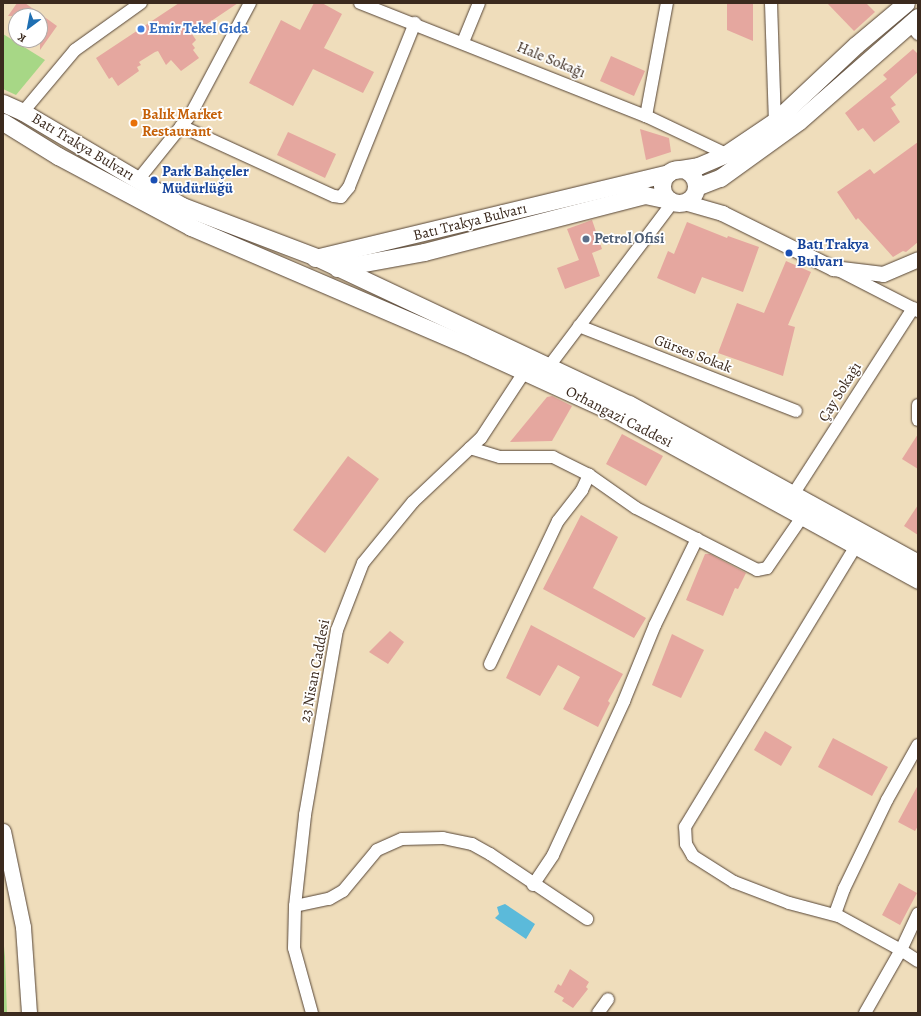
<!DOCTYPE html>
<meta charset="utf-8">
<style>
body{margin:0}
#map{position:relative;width:921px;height:1016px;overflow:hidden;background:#efddbb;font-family:Alegreya,serif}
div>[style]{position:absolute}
.green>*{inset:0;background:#a7d786}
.water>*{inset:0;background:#5bbada}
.building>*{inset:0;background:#e5a79f}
.roads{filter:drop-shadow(0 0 1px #564536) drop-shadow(0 0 1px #564536)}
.minor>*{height:12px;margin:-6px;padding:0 6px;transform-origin:6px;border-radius:6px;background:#fff}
.tertiary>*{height:15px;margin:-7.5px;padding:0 7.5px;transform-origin:7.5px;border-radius:7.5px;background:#fff}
.secondary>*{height:17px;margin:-8.5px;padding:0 8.5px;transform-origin:8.5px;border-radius:8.5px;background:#fff}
.secondary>.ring{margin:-8.5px;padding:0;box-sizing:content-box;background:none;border:17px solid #fff;border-radius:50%}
.dots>*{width:11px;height:11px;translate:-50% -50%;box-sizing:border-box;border:2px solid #fff;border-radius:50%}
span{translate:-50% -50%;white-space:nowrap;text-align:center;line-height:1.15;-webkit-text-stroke:3.5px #fff;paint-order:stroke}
.shop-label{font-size:15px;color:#366cbe;font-weight:700}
.left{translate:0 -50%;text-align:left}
.street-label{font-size:15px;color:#3b2a1e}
.food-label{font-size:15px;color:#c56008;font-weight:700}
.transit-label{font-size:15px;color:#164399;font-weight:700}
.service-label{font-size:15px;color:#4e5e75;font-weight:700}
.frame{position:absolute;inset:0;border:4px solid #3b2a1e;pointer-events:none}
.north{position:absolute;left:8px;top:8px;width:40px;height:40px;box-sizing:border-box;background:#fff;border:1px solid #b1aaa5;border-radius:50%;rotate:212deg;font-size:11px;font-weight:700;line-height:16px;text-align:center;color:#3b2a1e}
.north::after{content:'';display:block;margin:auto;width:14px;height:18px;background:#1f6fb2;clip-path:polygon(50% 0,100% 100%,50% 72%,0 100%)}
</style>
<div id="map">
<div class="green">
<div style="clip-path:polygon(3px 34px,45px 60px,16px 95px,3px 89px)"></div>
<div style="clip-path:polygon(3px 935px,5px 957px,7px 1013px,3px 1013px)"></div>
</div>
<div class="water">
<div style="clip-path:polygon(505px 904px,535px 924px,526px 939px,495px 918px,499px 914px,497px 907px)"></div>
</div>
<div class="building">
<div style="clip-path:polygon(17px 3px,25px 3px,57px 26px,40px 50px,40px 16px,8px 16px)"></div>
<div style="clip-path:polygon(179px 3px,238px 3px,192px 34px,196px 40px,192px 44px,195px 48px,193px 50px,199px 58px,181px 71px,171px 60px,166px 65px,158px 51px,155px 52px,139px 62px,141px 65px,137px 67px,139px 71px,118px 86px,112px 77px,109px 79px,96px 58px)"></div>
<div style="clip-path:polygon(314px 3px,322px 3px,342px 14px,324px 48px,374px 72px,363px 93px,313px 69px,293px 106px,249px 83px,281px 20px,300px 30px)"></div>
<div style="clip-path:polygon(727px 3px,753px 3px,753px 41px,727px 30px)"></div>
<div style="clip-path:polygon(827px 3px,866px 3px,875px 12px,854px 31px)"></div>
<div style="clip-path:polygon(913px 49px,918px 54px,918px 72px,890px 97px,896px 105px,891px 108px,900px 122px,874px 142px,863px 128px,858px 131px,845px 113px,887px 79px,883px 75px)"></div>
<div style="clip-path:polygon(611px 56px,645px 71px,634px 96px,600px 81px)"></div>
<div style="clip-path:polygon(640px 129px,669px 138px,671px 152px,646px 160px)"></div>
<div style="clip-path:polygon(288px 132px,336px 154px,325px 178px,277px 155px)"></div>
<div style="clip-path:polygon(918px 142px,918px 242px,906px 252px,903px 251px,893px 257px,858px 218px,856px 220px,837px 192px,870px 169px,874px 174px)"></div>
<div style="clip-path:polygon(592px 220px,602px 249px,592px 253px,600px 276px,565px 289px,557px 268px,579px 260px,567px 229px)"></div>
<div style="clip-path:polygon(687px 222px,727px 238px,728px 236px,759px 247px,743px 292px,702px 277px,695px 294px,657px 278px,668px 251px,674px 254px)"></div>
<div style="clip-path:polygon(786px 261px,811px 272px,788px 325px,795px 327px,783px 376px,718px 353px,737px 303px,764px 313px)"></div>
<div style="clip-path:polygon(552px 396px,572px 406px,552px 441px,510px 442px,547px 397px)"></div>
<div style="clip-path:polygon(622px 434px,663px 456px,646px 486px,606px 464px)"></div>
<div style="clip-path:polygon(918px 434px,918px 469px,902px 459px)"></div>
<div style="clip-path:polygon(348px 456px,379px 479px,325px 553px,293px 530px)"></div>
<div style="clip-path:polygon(918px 505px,918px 535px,904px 526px)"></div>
<div style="clip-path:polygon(581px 515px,618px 537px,593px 588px,646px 618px,634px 638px,543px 589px)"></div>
<div style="clip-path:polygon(705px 554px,710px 554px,746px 573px,738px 589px,735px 588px,723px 616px,686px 600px)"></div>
<div style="clip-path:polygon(531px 625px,623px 674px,608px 701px,610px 703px,598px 727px,563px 709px,580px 677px,558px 665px,540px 696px,506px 678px)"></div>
<div style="clip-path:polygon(390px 631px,404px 642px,388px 664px,369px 652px)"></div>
<div style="clip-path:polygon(672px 634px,704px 650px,681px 698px,652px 685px)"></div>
<div style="clip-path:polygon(765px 731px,792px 747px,781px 766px,754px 750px)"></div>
<div style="clip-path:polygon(833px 738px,888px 767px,872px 796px,818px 767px)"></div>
<div style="clip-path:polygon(918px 785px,918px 826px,915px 831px,898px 822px)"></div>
<div style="clip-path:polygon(899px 883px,917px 893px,900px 925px,882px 915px)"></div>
<div style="clip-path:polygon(570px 969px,589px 982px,586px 987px,588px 989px,573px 1008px,562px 1001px,564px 998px,554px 992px,558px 984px,561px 986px)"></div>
</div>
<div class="roads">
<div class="minor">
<div style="left:360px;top:3px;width:308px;rotate:21.6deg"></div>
<div style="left:646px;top:116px;width:89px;rotate:25.4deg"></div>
<div style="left:771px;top:3px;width:118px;rotate:88.1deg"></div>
<div style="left:910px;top:24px;width:13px;rotate:51deg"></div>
<div style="left:463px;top:42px;width:42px;rotate:-67.7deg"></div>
<div style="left:23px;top:112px;width:81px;rotate:-50deg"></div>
<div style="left:75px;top:50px;width:81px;rotate:-35.5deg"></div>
<div style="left:646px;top:116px;width:115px;rotate:-79.5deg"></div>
<div style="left:181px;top:126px;width:168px;rotate:24.6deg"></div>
<div style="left:334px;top:196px;width:7px;rotate:8deg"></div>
<div style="left:341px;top:197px;width:13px;rotate:-51deg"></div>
<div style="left:349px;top:187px;width:177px;rotate:-68.1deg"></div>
<div style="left:138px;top:180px;width:85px;rotate:-51.2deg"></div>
<div style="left:191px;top:114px;width:126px;rotate:-62deg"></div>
<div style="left:840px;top:271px;width:88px;rotate:27.1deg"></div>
<div style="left:579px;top:326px;width:233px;rotate:21.4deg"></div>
<div style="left:550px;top:365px;width:204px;rotate:-53deg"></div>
<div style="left:918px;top:405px;width:15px;rotate:90deg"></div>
<div style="left:470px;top:448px;width:31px;rotate:17deg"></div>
<div style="left:500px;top:457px;width:53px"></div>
<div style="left:553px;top:457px;width:40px;rotate:26.6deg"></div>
<div style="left:589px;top:475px;width:57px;rotate:35.1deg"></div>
<div style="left:636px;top:508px;width:136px;rotate:27.1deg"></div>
<div style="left:757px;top:570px;width:10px;rotate:-11deg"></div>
<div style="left:767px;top:568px;width:62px;rotate:-55.5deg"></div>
<div style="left:794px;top:493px;width:220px;rotate:-57.2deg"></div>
<div style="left:490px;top:664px;width:158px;rotate:-64.6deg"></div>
<div style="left:558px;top:521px;width:39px;rotate:-52deg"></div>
<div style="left:582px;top:490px;width:17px;rotate:-65deg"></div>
<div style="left:918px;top:745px;width:63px;rotate:119.4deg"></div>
<div style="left:887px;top:800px;width:99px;rotate:115.8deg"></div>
<div style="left:844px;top:889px;width:27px;rotate:110deg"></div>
<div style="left:835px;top:914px;width:75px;rotate:28.6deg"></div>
<div style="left:901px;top:950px;width:40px;rotate:-65deg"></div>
<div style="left:533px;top:885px;width:36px;rotate:-56deg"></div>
<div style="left:553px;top:855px;width:170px;rotate:-65.2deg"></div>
<div style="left:624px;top:701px;width:82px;rotate:-67.8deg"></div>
<div style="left:655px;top:625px;width:96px;rotate:-64deg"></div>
<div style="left:295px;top:906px;width:35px;rotate:-12deg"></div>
<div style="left:329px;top:899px;width:16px;rotate:-30deg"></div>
<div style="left:343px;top:891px;width:53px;rotate:-50.3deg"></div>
<div style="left:377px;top:850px;width:27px;rotate:-24deg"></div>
<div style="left:402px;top:839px;width:41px;rotate:-1.4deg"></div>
<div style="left:443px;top:838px;width:30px;rotate:12deg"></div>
<div style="left:472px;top:844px;width:21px;rotate:29deg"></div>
<div style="left:490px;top:854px;width:117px;rotate:33.8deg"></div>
<div style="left:838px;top:916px;width:51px;rotate:-165.1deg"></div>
<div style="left:789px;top:903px;width:59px;rotate:-159.1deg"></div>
<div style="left:734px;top:882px;width:49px;rotate:-147.6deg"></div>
<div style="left:693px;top:856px;width:14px;rotate:-120deg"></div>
<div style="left:686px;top:844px;width:17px;rotate:-93deg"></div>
<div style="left:685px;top:827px;width:329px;rotate:-58.7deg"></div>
<div style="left:312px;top:1013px;width:67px;rotate:-105.5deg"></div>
<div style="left:294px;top:948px;width:42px;rotate:-88.6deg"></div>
<div style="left:295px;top:906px;width:92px;rotate:-83.7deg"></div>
<div style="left:305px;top:815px;width:188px;rotate:-80.2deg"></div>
<div style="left:337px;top:630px;width:72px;rotate:-68.8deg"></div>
<div style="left:363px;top:563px;width:79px;rotate:-50.7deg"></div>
<div style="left:413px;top:502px;width:93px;rotate:-43.3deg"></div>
<div style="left:481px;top:438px;width:80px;rotate:-56.7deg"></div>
<div style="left:598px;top:1013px;width:17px;rotate:-54deg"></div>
<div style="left:865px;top:1013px;width:73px;rotate:-60.3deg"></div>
<div style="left:901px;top:950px;width:20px;rotate:33deg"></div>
</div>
<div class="tertiary">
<div style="left:684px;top:202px;width:40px;rotate:16deg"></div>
<div style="left:722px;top:213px;width:124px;rotate:26.4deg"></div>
<div style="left:833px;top:268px;width:50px;rotate:6.8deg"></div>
<div style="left:883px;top:274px;width:38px;rotate:-23deg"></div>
<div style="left:3px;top:831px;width:98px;rotate:78.2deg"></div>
<div style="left:23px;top:927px;width:86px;rotate:86deg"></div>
</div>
<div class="secondary">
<div style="left:3px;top:103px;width:22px;rotate:24deg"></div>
<div style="left:23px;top:112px;width:185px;rotate:30.6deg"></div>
<div style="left:182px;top:206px;width:143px;rotate:20.8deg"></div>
<div style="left:316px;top:257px;width:346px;rotate:25.2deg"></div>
<div style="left:629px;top:404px;width:330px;rotate:28.8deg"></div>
<div style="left:3px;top:122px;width:65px;rotate:31.7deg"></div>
<div style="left:58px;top:156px;width:151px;rotate:28.1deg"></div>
<div style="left:191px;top:227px;width:309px;rotate:23.2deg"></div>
<div style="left:475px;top:349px;width:146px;rotate:24.6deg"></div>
<div style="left:608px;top:410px;width:354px;rotate:28.7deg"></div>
<div class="ring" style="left:662px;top:169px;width:17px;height:17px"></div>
<div style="left:674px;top:170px;width:24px;rotate:-9deg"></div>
<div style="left:698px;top:166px;width:30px;rotate:-23deg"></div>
<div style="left:726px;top:154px;width:59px;rotate:-34deg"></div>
<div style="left:775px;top:121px;width:111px;rotate:-43.2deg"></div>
<div style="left:856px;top:45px;width:65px;rotate:-40deg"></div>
<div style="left:696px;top:187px;width:26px;rotate:-21deg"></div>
<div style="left:720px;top:178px;width:97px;rotate:-35.8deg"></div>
<div style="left:799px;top:121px;width:158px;rotate:-41.2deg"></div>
<div style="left:315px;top:258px;width:364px;rotate:-13.5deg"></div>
<div style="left:337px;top:268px;width:88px;rotate:-10.4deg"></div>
<div style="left:424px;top:252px;width:228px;rotate:-14.5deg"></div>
<div style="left:645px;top:195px;width:25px;rotate:12deg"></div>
</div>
</div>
<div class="dots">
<div style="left:141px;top:29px;background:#3f7fe0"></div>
<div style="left:134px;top:123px;background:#e8710a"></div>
<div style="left:154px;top:180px;background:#1a4fb4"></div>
<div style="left:586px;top:239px;background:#5c6f8a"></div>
<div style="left:789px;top:253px;background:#1a4fb4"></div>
</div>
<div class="shop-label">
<span class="left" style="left:149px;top:29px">Emir Tekel Gıda</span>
</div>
<div class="street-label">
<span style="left:551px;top:60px;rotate:22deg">Hale Sokağı</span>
<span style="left:83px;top:147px;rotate:31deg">Batı Trakya Bulvarı</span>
<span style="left:470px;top:222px;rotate:-14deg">Batı Trakya Bulvarı</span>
<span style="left:693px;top:354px;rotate:21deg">Gürses Sokak</span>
<span style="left:840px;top:392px;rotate:-58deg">Çay Sokağı</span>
<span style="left:619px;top:417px;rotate:27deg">Orhangazi Caddesi</span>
<span style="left:315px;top:671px;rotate:-79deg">23 Nisan Caddesi</span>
</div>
<div class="food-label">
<span class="left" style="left:142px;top:123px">Balık Market<br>Restaurant</span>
</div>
<div class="transit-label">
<span class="left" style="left:162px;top:180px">Park Bahçeler<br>Müdürlüğü</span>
<span class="left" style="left:797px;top:253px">Batı Trakya<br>Bulvarı</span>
</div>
<div class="service-label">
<span class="left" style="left:594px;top:239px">Petrol Ofisi</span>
</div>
<div class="frame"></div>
<div class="north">K</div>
</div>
